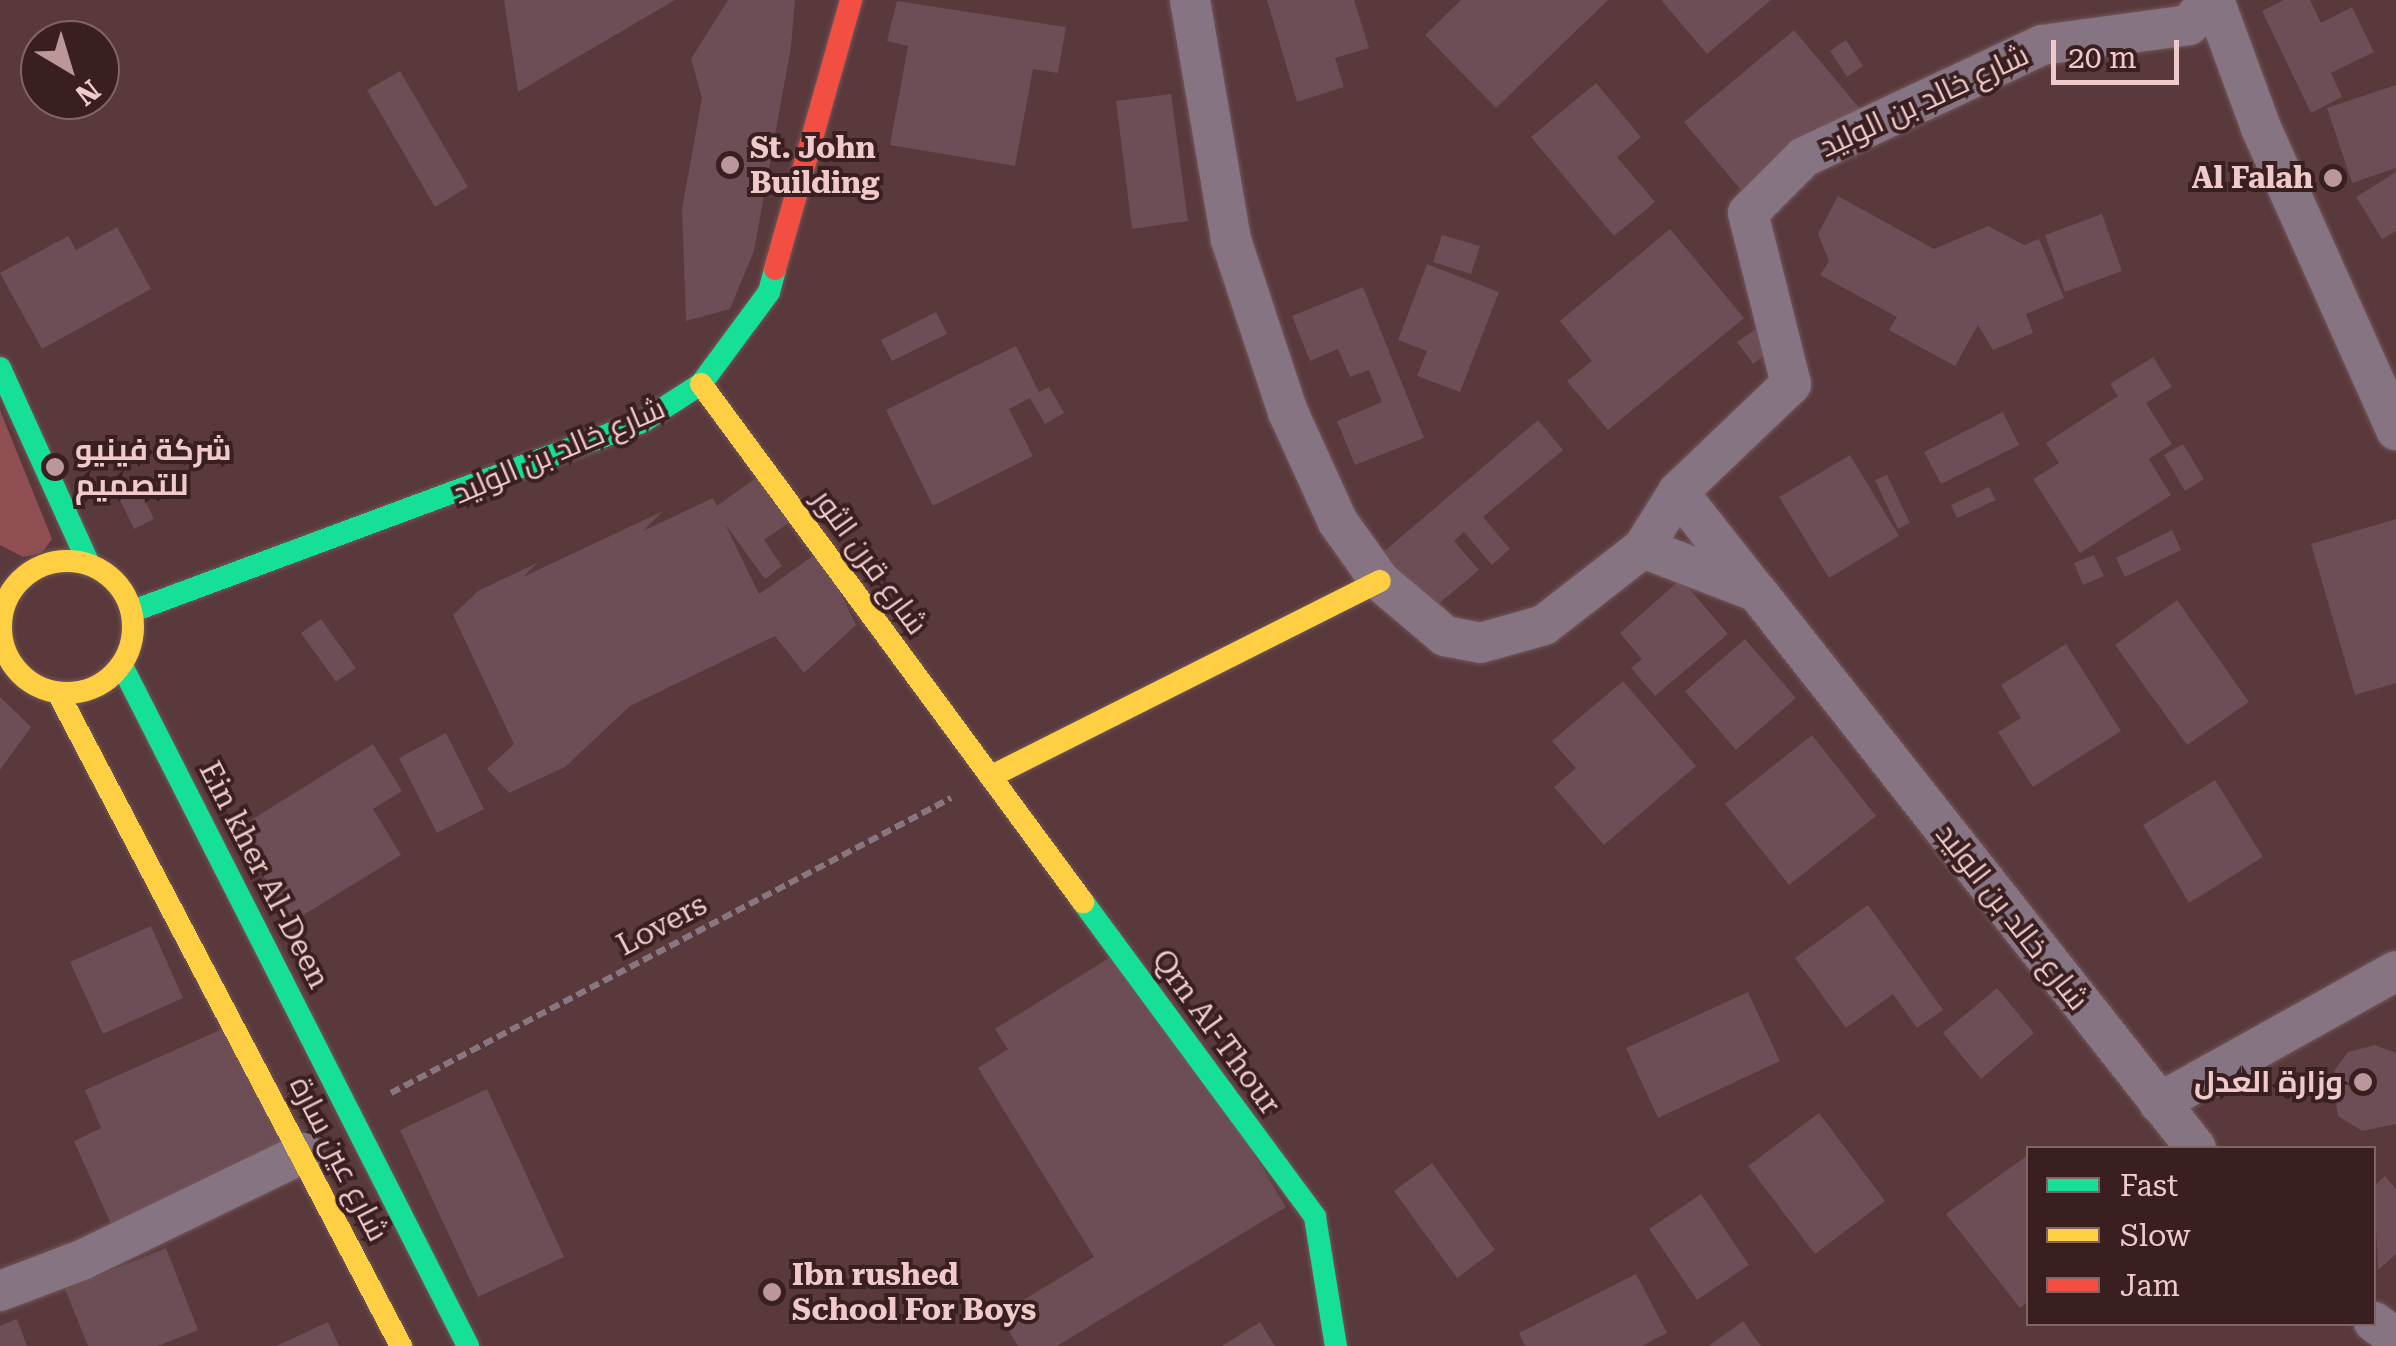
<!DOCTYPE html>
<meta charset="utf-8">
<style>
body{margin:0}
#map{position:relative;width:2396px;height:1346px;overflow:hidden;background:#59393c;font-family:"Roboto Serif",Cairo,serif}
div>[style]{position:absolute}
.green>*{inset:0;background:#8f4f53}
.building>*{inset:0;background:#6d4d56}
.path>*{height:6px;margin-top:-3px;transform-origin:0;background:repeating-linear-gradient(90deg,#887781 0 10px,transparent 0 15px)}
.roads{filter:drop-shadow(0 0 2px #725658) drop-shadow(0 0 2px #725658)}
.street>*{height:40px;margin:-20px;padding:0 20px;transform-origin:20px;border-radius:20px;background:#867482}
.fast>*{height:22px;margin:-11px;padding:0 11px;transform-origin:11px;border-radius:11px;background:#16e098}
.slow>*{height:22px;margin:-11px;padding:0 11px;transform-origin:11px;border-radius:11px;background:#ffcf43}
.slow>.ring{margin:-11px;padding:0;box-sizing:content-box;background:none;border:22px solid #ffcf43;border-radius:50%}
.jam>*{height:22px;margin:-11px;padding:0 11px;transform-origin:11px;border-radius:11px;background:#f24e42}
.dots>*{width:28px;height:28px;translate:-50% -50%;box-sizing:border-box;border:5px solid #3a1f20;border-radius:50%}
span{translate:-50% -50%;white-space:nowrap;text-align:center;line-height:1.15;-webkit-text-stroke:8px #3a1f20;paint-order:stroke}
.street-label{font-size:30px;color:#f0cacb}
.poi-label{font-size:30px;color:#f0cacb;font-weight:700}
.left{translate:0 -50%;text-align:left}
.right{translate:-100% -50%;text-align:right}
.legend{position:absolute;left:2026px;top:1146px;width:350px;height:180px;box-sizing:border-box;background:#3a1f20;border:2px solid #836364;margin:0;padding:12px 18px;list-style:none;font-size:30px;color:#f0cacb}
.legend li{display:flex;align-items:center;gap:20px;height:50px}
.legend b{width:50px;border:2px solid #836364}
.north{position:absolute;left:20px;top:20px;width:100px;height:100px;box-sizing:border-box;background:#3a1f20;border:2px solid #836364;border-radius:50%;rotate:142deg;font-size:28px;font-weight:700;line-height:40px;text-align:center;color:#f0cacb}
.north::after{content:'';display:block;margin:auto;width:35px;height:45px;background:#bb9799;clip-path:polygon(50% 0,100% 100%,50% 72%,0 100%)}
.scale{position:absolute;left:2051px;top:40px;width:128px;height:45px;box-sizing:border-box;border:5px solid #f0cacb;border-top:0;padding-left:12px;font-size:30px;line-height:35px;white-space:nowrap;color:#f0cacb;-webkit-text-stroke:8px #3a1f20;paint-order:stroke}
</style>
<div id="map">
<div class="green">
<div style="clip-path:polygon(0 410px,52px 539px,42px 553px,23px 557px,0 545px)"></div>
</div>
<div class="building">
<div style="clip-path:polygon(504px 0,675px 0,518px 92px)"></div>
<div style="clip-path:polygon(728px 0,795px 0,791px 47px,754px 251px,730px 309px,686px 321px,682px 209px,702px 98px,691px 59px)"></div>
<div style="clip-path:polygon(1267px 0,1354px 0,1369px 48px,1335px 58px,1344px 87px,1297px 102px)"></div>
<div style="clip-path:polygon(1461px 0,1608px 0,1496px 108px,1425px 35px)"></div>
<div style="clip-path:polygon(1661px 0,1771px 0,1707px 54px)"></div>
<div style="clip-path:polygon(2284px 0,2310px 0,2321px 23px,2352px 7px,2374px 52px,2331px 73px,2342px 97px,2311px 113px,2262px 11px)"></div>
<div style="clip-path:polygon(897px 1px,1066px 27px,1058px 73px,1033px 69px,1015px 166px,890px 145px,908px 46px,887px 41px)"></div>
<div style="clip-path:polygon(1794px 30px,1861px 110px,1751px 202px,1684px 122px)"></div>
<div style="clip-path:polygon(1846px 40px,1863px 66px,1847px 77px,1830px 51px)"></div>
<div style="clip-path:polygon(400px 71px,468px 187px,435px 207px,367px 90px)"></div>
<div style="clip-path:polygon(1596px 83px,1641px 137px,1617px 157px,1655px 202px,1614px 236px,1531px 137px)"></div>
<div style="clip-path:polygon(2396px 85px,2396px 168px,2352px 183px,2327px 108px)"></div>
<div style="clip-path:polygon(1171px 94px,1188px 221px,1132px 229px,1116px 101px)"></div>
<div style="clip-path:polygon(2396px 172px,2396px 231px,2382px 239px,2356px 197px)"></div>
<div style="clip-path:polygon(1838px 196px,1934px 249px,1988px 226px,2024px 245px,2039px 239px,2064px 298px,2026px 314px,2033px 333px,1993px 350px,1978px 325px,1955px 366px,1889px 330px,1897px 317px,1820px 275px,1829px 261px,1818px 234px)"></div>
<div style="clip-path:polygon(2102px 214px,2122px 271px,2065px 292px,2045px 235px)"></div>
<div style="clip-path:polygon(117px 227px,151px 289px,42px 349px,0 273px,68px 236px,76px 250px)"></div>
<div style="clip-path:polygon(1670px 229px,1744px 318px,1608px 430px,1567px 381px,1592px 361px,1560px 321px)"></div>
<div style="clip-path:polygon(1442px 235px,1480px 246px,1471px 274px,1433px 262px)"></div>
<div style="clip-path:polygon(1427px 264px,1499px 292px,1460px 392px,1417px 376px,1427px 351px,1398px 340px)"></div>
<div style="clip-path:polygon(1363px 287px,1424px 438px,1355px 465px,1337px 421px,1382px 402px,1369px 370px,1350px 377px,1338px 349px,1310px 361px,1292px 316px)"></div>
<div style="clip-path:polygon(936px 312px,947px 334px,892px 361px,881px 340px)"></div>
<div style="clip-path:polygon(1766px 322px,1781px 343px,1753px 364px,1737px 342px)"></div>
<div style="clip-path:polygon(1016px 346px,1039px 392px,1049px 387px,1064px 413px,1045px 424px,1030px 398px,1009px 409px,1033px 456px,933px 506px,886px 410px)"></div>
<div style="clip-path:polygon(2153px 357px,2172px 387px,2146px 403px,2172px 444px,2149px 459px,2171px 495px,2080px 553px,2033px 479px,2059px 463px,2046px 443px,2118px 396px,2110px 384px)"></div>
<div style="clip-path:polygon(2003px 412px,2019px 445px,1941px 484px,1924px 452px)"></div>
<div style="clip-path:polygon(1538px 420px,1563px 450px,1483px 517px,1510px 549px,1492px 565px,1464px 532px,1454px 541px,1479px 570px,1430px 611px,1381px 554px)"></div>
<div style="clip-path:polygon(2183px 444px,2204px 479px,2185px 491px,2164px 455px)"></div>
<div style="clip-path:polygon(1850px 455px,1899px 536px,1829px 578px,1779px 497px)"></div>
<div style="clip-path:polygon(764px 472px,797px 517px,764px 540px,782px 566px,765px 579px,725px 524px,759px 594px,820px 551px,856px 625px,804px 673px,775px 636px,630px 706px,565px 767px,509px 793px,487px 769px,514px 744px,453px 615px,478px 591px,537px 563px,523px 577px,663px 511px,643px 531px,713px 498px,717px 506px)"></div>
<div style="clip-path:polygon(1887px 475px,1910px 523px,1898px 529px,1875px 480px)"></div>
<div style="clip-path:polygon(134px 477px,154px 519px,134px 529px,114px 487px)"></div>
<div style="clip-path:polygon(1989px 487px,1996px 500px,1957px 518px,1951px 505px)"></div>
<div style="clip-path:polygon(2396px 519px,2396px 683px,2355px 695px,2311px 544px)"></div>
<div style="clip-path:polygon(2172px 530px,2181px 550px,2125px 577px,2116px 558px)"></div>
<div style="clip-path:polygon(2094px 555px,2104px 576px,2083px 585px,2074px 563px)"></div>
<div style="clip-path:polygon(1681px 579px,1728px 634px,1655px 696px,1631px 668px,1642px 659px,1620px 633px)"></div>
<div style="clip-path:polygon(2177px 600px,2249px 702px,2187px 745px,2115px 645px)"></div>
<div style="clip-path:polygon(321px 619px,356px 668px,336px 682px,301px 633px)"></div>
<div style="clip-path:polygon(1745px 639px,1796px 698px,1736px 750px,1685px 691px)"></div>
<div style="clip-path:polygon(2066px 644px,2121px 731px,2033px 787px,1998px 732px,2021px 718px,2001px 685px)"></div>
<div style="clip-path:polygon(1623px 681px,1696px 766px,1604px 845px,1554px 787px,1576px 768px,1552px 741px)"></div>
<div style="clip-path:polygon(0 697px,31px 727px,0 770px)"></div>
<div style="clip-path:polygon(446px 733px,484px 809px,437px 833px,399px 758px)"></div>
<div style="clip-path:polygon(1812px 735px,1876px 816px,1789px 885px,1725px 804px)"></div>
<div style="clip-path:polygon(373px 744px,402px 791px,373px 809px,401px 855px,292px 922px,235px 830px)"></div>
<div style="clip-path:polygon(2215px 780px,2263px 857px,2189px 903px,2143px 825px)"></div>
<div style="clip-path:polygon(1868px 905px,1943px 1010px,1917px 1028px,1893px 994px,1846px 1028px,1795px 958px)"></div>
<div style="clip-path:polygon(151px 926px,183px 998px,103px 1034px,70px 962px)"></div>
<div style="clip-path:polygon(1128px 946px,1286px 1207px,1057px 1346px,1018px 1346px,999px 1315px,1094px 1257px,978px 1068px,1008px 1049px,995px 1029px)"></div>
<div style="clip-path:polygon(1997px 988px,2034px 1033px,1981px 1079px,1943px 1033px)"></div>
<div style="clip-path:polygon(1748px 992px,1780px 1061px,1658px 1118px,1626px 1048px)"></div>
<div style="clip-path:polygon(229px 1026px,292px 1166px,119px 1242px,74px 1141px,101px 1128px,85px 1090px)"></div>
<div style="clip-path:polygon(2375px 1045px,2396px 1053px,2396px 1124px,2362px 1131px,2338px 1116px,2331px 1075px,2348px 1052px)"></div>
<div style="clip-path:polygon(487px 1089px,564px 1257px,478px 1297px,400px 1130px)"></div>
<div style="clip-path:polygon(1819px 1113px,1885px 1201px,1815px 1254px,1748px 1166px)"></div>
<div style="clip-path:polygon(2028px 1155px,2028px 1302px,2020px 1308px,1946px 1214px)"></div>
<div style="clip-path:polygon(1432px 1163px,1495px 1250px,1457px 1278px,1394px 1191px)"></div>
<div style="clip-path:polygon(2385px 1176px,2396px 1189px,2396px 1254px,2378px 1270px,2374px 1186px)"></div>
<div style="clip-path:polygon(1701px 1194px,1749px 1265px,1697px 1300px,1649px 1229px)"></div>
<div style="clip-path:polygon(166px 1248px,198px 1330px,158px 1346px,88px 1346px,65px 1289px)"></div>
<div style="clip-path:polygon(1636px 1274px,1667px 1333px,1642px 1346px,1525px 1346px,1519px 1333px)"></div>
<div style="clip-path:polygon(17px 1319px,27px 1346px,0 1346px,0 1326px)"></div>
<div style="clip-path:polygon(1743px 1321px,1761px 1346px,1709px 1346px)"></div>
<div style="clip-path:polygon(328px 1322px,339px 1346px,276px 1346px)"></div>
<div style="clip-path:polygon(1260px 1322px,1275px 1346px,1222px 1346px)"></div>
</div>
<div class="path">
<div style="left:391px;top:1093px;width:633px;rotate:-27.78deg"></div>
</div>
<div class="roads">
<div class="street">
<div style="left:1190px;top:0;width:243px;rotate:80.3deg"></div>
<div style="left:1231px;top:240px;width:181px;rotate:71.7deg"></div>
<div style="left:1288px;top:412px;width:121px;rotate:65.6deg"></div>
<div style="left:1338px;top:522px;width:72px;rotate:54.6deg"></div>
<div style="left:1380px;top:581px;width:85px;rotate:40.2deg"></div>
<div style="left:1445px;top:636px;width:36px;rotate:11deg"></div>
<div style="left:1480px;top:643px;width:66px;rotate:-15.7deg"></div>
<div style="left:1544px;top:625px;width:125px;rotate:-37.9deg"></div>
<div style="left:1643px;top:548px;width:66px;rotate:-58deg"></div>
<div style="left:1678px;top:492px;width:156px;rotate:-43.7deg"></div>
<div style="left:1791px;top:384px;width:176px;rotate:-104.1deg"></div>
<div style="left:1748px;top:213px;width:79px;rotate:-45deg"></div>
<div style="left:1804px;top:157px;width:263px;rotate:-25.2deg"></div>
<div style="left:2042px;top:45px;width:148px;rotate:-7.7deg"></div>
<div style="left:2189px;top:25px;width:32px;rotate:-51deg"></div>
<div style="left:2214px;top:0;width:136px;rotate:69.8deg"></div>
<div style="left:2261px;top:128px;width:331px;rotate:65.9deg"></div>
<div style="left:1678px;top:492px;width:126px;rotate:51.8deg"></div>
<div style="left:1643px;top:548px;width:122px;rotate:21.1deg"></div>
<div style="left:1757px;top:592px;width:708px;rotate:51.71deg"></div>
<div style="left:2159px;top:1103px;width:271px;rotate:-29.1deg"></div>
<div style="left:0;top:1291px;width:88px;rotate:-20.7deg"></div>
<div style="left:82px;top:1260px;width:246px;rotate:-25.8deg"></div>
<div style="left:2374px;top:1322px;width:27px;rotate:36deg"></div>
</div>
<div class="fast">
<div style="left:0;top:368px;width:215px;rotate:65.6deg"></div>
<div style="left:133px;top:611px;width:543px;rotate:-20.37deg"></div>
<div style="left:642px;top:422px;width:70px;rotate:-32.8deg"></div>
<div style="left:701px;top:384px;width:114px;rotate:-53.5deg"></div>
<div style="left:769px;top:292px;width:24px;rotate:-75deg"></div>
<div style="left:122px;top:666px;width:763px;rotate:63.03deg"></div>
<div style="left:1083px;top:902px;width:391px;rotate:53.6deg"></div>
<div style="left:1315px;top:1217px;width:131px;rotate:80.8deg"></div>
</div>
<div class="slow">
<div style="left:701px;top:384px;width:644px;rotate:53.59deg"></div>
<div class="ring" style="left:1px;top:561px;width:110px;height:110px"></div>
<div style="left:58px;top:693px;width:738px;rotate:62.29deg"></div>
<div style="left:992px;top:776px;width:434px;rotate:-26.7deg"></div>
</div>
<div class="jam">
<div style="left:775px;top:269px;width:280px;rotate:-74.2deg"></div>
</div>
</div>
<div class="dots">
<div style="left:730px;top:165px;background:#bb9799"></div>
<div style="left:2333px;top:178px;background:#bb9799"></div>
<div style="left:55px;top:467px;background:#bb9799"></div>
<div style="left:2363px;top:1082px;background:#bb9799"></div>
<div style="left:772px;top:1292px;background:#bb9799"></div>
</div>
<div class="street-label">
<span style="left:1924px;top:101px;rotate:-25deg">شارع خالد بن الوليد</span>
<span style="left:559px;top:451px;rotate:-23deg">شارع خالد بن الوليد</span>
<span style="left:870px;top:562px;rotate:54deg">شارع قرن الثور</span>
<span style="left:264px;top:875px;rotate:63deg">Ein kher Al-Deen</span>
<span style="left:2012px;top:917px;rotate:52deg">شارع خالد بن الوليد</span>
<span style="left:662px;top:925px;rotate:-28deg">Lovers</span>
<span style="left:1216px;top:1032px;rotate:54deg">Qrn Al-Thour</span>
<span style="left:339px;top:1159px;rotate:63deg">شارع عين سارة</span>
</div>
<div class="poi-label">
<span class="left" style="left:750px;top:165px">St. John<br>Building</span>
<span class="right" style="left:2313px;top:178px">Al Falah</span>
<span class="left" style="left:75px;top:467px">شركة فينيو<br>للتصميم</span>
<span class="right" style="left:2343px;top:1082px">وزارة العدل</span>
<span class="left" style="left:792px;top:1292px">Ibn rushed<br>School For Boys</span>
</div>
<ul class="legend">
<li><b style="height:12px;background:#16e098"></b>Fast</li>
<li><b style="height:12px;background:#ffcf43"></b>Slow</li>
<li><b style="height:12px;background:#f24e42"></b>Jam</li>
</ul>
<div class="north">N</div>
<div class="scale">20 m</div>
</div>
